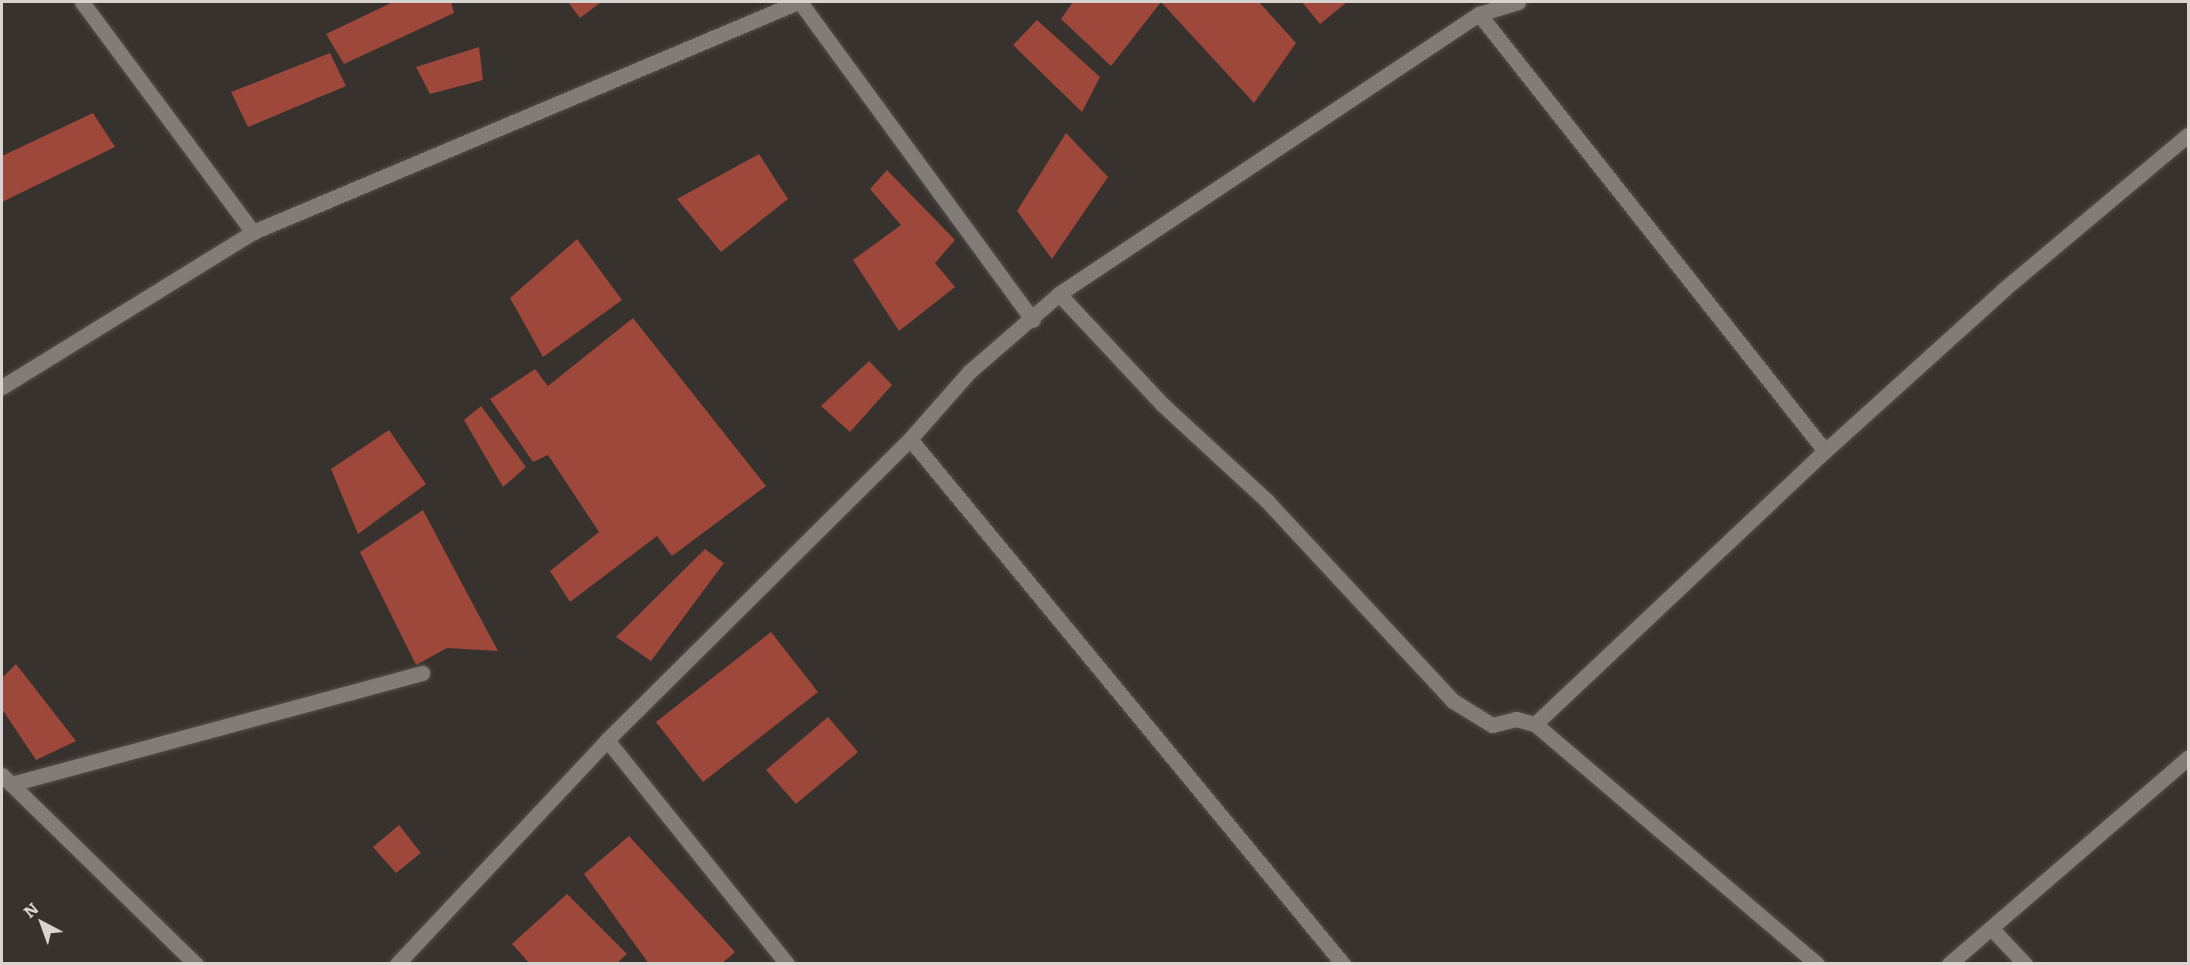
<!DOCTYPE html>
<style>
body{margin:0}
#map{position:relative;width:2190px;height:965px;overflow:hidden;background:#37322e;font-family:Literata,serif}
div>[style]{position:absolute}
.building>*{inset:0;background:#9e473b}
.roads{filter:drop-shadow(0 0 2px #524e4a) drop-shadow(0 0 2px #524e4a)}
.minor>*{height:15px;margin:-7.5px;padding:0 7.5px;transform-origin:7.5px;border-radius:7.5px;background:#827c78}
.tertiary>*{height:15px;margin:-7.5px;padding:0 7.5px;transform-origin:7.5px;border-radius:7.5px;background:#827c78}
span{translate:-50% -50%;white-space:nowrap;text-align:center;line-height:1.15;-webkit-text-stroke:4.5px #37322e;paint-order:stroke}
.frame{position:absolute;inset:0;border:3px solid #d6d3d0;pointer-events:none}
.north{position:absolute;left:12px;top:893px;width:60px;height:60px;-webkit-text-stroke:4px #37322e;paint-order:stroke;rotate:319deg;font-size:16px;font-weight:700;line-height:24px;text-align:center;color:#d6d3d0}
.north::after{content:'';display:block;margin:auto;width:21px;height:27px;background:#d6d3d0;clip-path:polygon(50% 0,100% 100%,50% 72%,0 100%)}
</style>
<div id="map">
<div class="building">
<div style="clip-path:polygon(393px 2px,451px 2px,454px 13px,344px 64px,326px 34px)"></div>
<div style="clip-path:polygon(568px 2px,601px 2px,580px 18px)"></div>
<div style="clip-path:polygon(1073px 2px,1161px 2px,1111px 66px,1061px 19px)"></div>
<div style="clip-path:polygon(1161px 2px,1259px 2px,1296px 43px,1254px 103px)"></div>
<div style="clip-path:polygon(1302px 2px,1347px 2px,1320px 24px)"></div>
<div style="clip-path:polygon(1037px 20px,1100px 77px,1082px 112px,1013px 45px)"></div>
<div style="clip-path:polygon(479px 47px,483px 80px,430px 94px,416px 67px)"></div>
<div style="clip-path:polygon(330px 53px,346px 86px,248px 127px,231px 92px)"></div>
<div style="clip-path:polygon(93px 113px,115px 147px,2px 202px,2px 156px)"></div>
<div style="clip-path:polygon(1066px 133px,1108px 177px,1052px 259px,1017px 211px)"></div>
<div style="clip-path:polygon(759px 154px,788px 199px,721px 252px,677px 199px)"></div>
<div style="clip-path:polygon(887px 170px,955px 240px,935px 263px,955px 287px,899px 331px,853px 260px,901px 225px,870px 189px)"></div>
<div style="clip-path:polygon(577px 239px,622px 300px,543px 357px,510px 298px)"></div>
<div style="clip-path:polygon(633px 318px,766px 486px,672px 556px,657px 536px,570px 602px,550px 571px,599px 532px,548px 455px,533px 462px,490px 399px,535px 369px,548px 386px)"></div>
<div style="clip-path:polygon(869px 361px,892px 385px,850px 432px,821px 406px)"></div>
<div style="clip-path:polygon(481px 406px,526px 467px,503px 487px,464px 420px)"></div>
<div style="clip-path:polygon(389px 430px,426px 484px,358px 534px,331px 469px)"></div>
<div style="clip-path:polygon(423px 510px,451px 563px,498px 651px,447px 648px,416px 665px,360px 552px)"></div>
<div style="clip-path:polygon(705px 549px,724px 563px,651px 661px,616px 637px)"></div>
<div style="clip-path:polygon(771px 632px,818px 692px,703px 782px,656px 722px)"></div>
<div style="clip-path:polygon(16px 664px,76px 741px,36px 760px,2px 709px,2px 678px)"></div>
<div style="clip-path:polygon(828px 717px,858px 752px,796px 804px,766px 770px)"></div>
<div style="clip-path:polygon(399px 825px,421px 853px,396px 873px,373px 847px)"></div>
<div style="clip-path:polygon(629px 836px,735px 952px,721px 964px,649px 964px,584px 874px)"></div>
<div style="clip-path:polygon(567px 894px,627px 954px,616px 964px,530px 964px,512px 944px)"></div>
</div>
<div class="roads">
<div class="minor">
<div style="left:82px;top:2px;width:287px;rotate:53.4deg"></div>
<div style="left:800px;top:2px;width:394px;rotate:53.8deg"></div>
<div style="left:1479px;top:14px;width:557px;rotate:51.63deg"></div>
<div style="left:1059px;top:294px;width:151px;rotate:46.9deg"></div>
<div style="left:1162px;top:404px;width:143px;rotate:42.7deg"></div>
<div style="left:1267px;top:501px;width:273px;rotate:47.1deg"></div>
<div style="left:1453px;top:701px;width:46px;rotate:31.6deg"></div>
<div style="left:1492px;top:725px;width:25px;rotate:-14deg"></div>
<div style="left:1516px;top:719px;width:20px;rotate:15deg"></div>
<div style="left:1535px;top:724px;width:370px;rotate:40.4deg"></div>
<div style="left:910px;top:439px;width:681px;rotate:50.49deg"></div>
<div style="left:1535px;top:724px;width:398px;rotate:-43.3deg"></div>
<div style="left:1825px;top:451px;width:240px;rotate:-42.1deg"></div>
<div style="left:2003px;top:290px;width:241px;rotate:-40deg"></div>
<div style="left:607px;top:740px;width:287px;rotate:51.2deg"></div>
<div style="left:2px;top:775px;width:271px;rotate:44.3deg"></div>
<div style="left:11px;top:784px;width:426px;rotate:-15.1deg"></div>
<div style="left:1991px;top:928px;width:50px;rotate:46.6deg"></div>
<div style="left:397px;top:964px;width:307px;rotate:-46.8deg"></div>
<div style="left:607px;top:740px;width:427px;rotate:-44.8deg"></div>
<div style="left:910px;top:439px;width:89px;rotate:-48.6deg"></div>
<div style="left:969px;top:372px;width:119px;rotate:-40.9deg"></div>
<div style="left:1059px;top:294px;width:505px;rotate:-33.69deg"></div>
<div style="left:1479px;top:14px;width:41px;rotate:-17.1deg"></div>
<div style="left:1949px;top:964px;width:316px;rotate:-40.8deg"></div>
</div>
<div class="tertiary">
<div style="left:2px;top:387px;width:295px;rotate:-31.7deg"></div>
<div style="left:253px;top:232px;width:592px;rotate:-22.88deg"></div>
</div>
</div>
<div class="frame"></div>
<div class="north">N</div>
</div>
